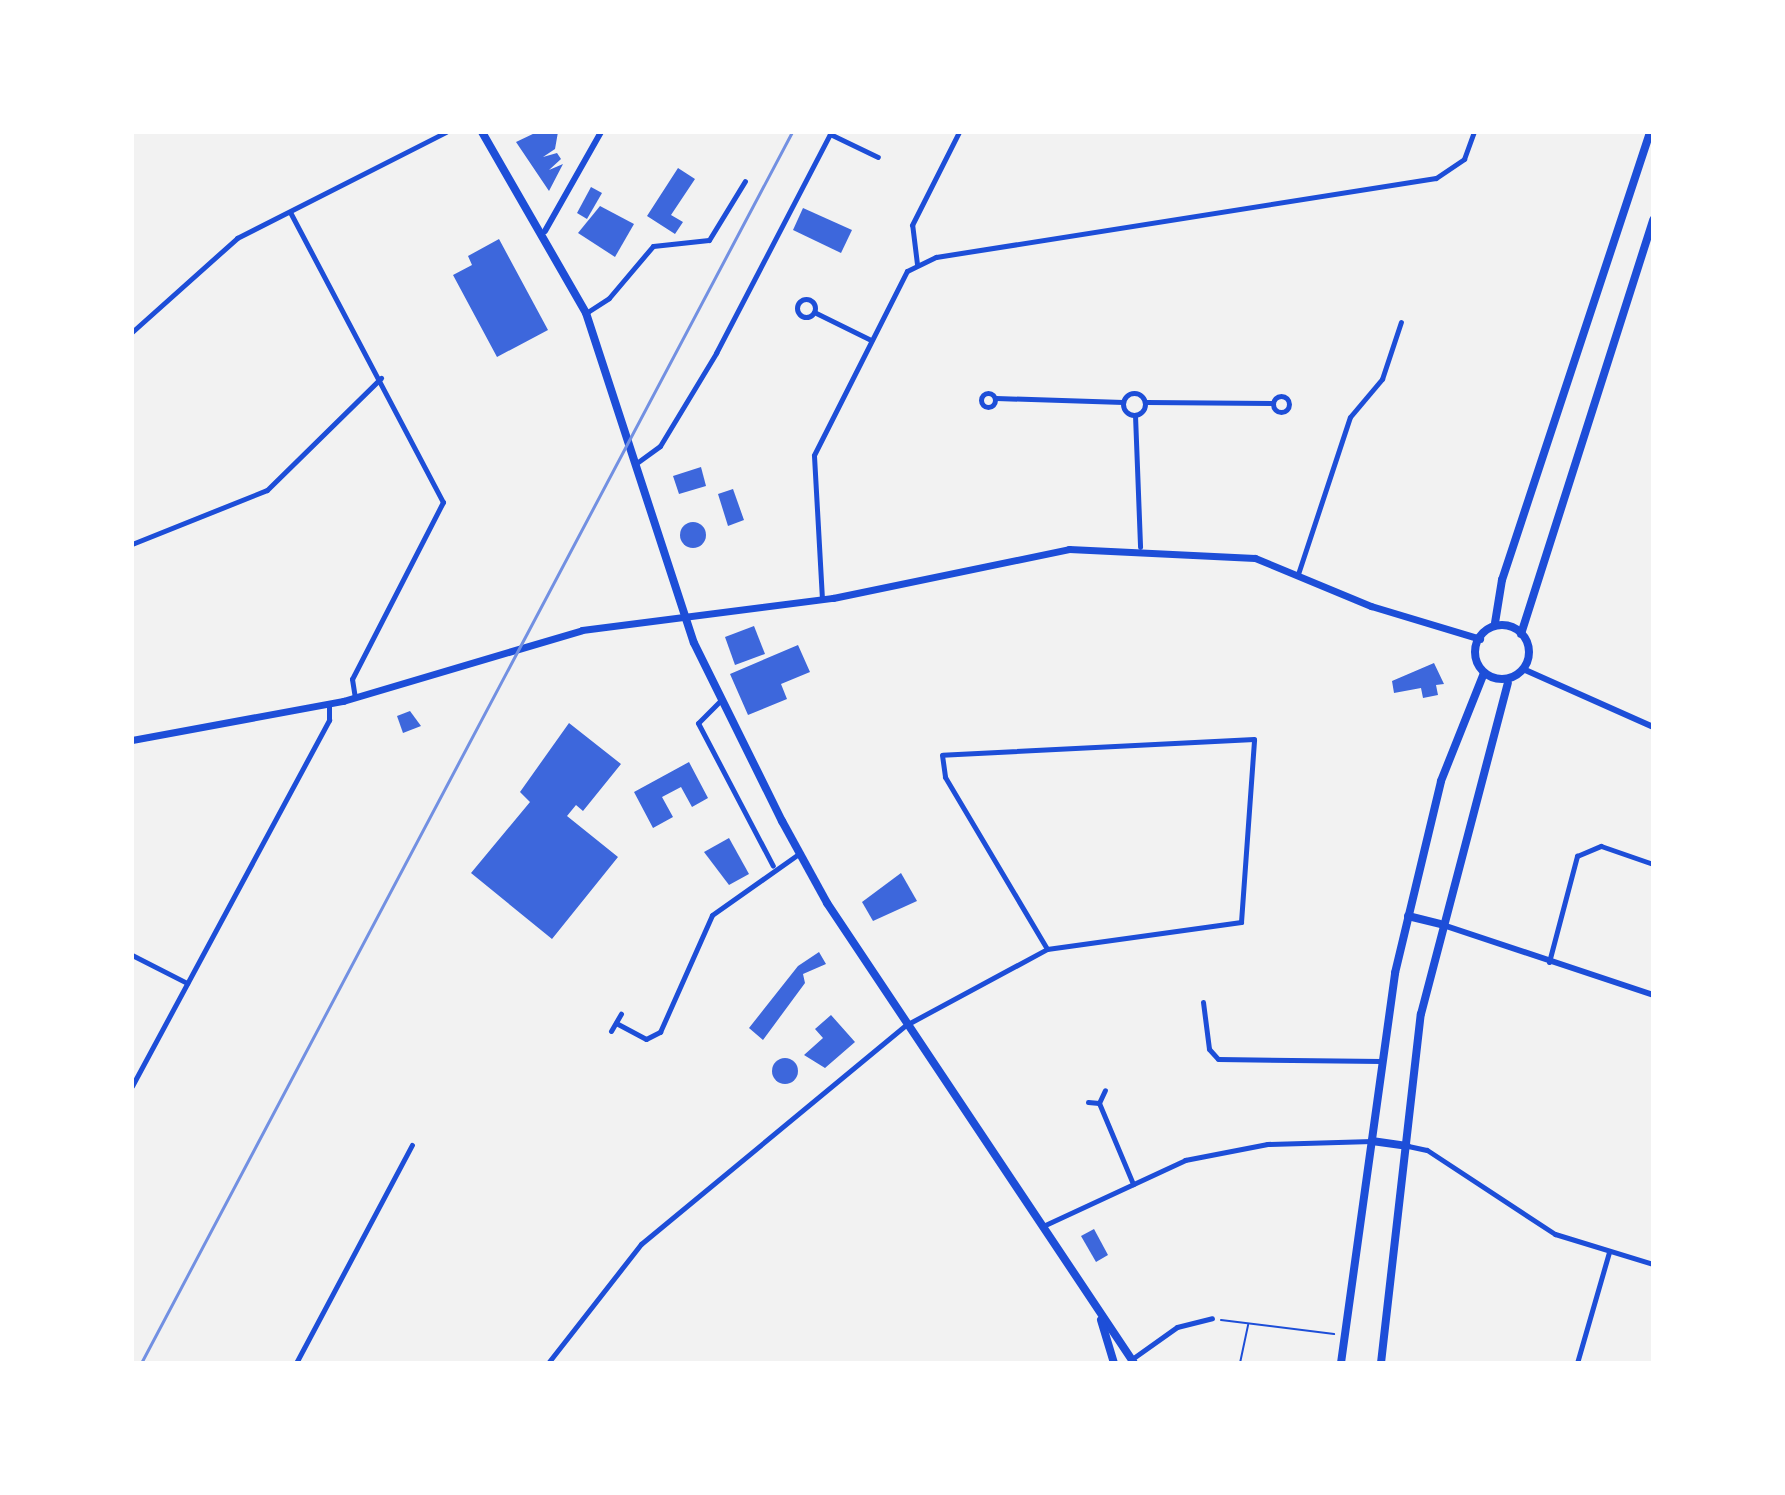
<!DOCTYPE html>
<style>
body{margin:0}
#map{position:relative;width:1785px;height:1495px;overflow:hidden;background:#f2f2f2;font-family:"Golos Text",sans-serif}
div>[style]{position:absolute}
.building>*{inset:0;background:#3d67dc}
.round{border-radius:50%}
.path>*{height:2px;margin:-1px;padding:0 1px;transform-origin:1px;border-radius:1px;background:#1d4ed8}
.minor>*{height:5px;margin:-2.5px;padding:0 2.5px;transform-origin:2.5px;border-radius:2.5px;background:#1d4ed8}
.minor>.ring{margin:-2.5px;padding:0;box-sizing:content-box;background:none;border:5px solid #1d4ed8;border-radius:50%}
.tertiary>*{height:6px;margin:-3px;padding:0 3px;transform-origin:3px;border-radius:3px;background:#1d4ed8}
.secondary>*{height:7px;margin:-3.5px;padding:0 3.5px;transform-origin:3.5px;border-radius:3.5px;background:#1d4ed8}
.primary>*{height:8px;margin:-4px;padding:0 4px;transform-origin:4px;border-radius:4px;background:#1d4ed8}
.primary>.ring{margin:-4px;padding:0;box-sizing:content-box;background:none;border:8px solid #1d4ed8;border-radius:50%}
.trunk>*{height:8px;margin:-4px;padding:0 4px;transform-origin:4px;border-radius:4px;background:#1d4ed8}
.rail>*{height:3px;margin:-1.5px;padding:0 1.5px;transform-origin:1.5px;border-radius:1.5px;background:#7290e2}
span{translate:-50% -50%;white-space:nowrap;text-align:center;line-height:1.15;-webkit-text-stroke:8px #fff;paint-order:stroke}
.frame{position:absolute;inset:0;border:134px solid #fff;pointer-events:none}
</style>
<div id="map">
<div class="building">
<div style="clip-path:polygon(537px 132px,558px 132px,555px 149px,543px 157px,557px 153px,561px 159px,549px 170px,563px 164px,549px 191px,516px 142px)"></div>
<div style="clip-path:polygon(678px 168px,695px 179px,671px 215px,683px 222px,675px 234px,647px 216px)"></div>
<div style="clip-path:polygon(591px 187px,602px 193px,587px 219px,577px 213px)"></div>
<div style="clip-path:polygon(600px 206px,634px 224px,615px 257px,578px 233px)"></div>
<div style="clip-path:polygon(803px 208px,852px 230px,841px 253px,793px 230px)"></div>
<div style="clip-path:polygon(499px 239px,548px 330px,497px 357px,453px 275px,472px 265px,468px 256px)"></div>
<div style="clip-path:polygon(701px 467px,706px 486px,679px 494px,673px 476px)"></div>
<div style="clip-path:polygon(733px 489px,744px 520px,728px 526px,718px 494px)"></div>
<div class="round" style="left:680px;top:522px;width:26px;height:26px"></div>
<div style="clip-path:polygon(754px 626px,765px 654px,735px 665px,725px 637px)"></div>
<div style="clip-path:polygon(798px 645px,810px 672px,781px 684px,787px 699px,748px 715px,730px 674px)"></div>
<div style="clip-path:polygon(1434px 663px,1444px 684px,1436px 685px,1438px 695px,1423px 698px,1421px 688px,1394px 693px,1392px 681px)"></div>
<div style="clip-path:polygon(410px 711px,421px 726px,403px 733px,397px 716px)"></div>
<div style="clip-path:polygon(569px 723px,621px 764px,583px 811px,576px 805px,567px 816px,618px 857px,552px 939px,471px 873px,530px 802px,520px 792px)"></div>
<div style="clip-path:polygon(689px 762px,708px 798px,692px 807px,681px 787px,662px 797px,673px 817px,653px 828px,634px 792px)"></div>
<div style="clip-path:polygon(729px 838px,749px 874px,729px 885px,704px 852px)"></div>
<div style="clip-path:polygon(901px 873px,917px 901px,873px 921px,862px 902px)"></div>
<div style="clip-path:polygon(819px 952px,826px 964px,803px 974px,805px 983px,763px 1040px,749px 1028px,798px 966px)"></div>
<div style="clip-path:polygon(831px 1015px,855px 1042px,825px 1068px,804px 1055px,823px 1038px,815px 1029px)"></div>
<div class="round" style="left:772px;top:1058px;width:26px;height:26px"></div>
<div style="clip-path:polygon(1094px 1229px,1108px 1255px,1096px 1262px,1081px 1236px)"></div>
</div>
<div class="path">
<div style="left:1221px;top:1320px;width:114px;rotate:7.1deg"></div>
<div style="left:1240px;top:1363px;width:39px;rotate:-78deg"></div>
</div>
<div class="minor">
<div style="left:830px;top:134px;width:53px;rotate:25.6deg"></div>
<div style="left:290px;top:212px;width:328px;rotate:62.2deg"></div>
<div style="left:443px;top:502px;width:199px;rotate:117.2deg"></div>
<div style="left:352px;top:679px;width:18px;rotate:81deg"></div>
<div style="left:917px;top:264px;width:39px;rotate:-97deg"></div>
<div style="left:912px;top:225px;width:104px;rotate:-63.2deg"></div>
<div class="ring" style="left:797px;top:299px;width:13px;height:13px"></div>
<div style="left:814px;top:312px;width:64px;rotate:26.2deg"></div>
<div style="left:586px;top:313px;width:27px;rotate:-33deg"></div>
<div style="left:609px;top:298px;width:68px;rotate:-49.8deg"></div>
<div style="left:653px;top:246px;width:56px;rotate:-6.1deg"></div>
<div style="left:709px;top:240px;width:69px;rotate:-58.6deg"></div>
<div style="left:132px;top:332px;width:141px;rotate:-41.8deg"></div>
<div style="left:237px;top:238px;width:234px;rotate:-26.9deg"></div>
<div class="ring" style="left:981px;top:393px;width:9px;height:9px"></div>
<div class="ring" style="left:1123px;top:393px;width:17px;height:17px"></div>
<div class="ring" style="left:1273px;top:396px;width:11px;height:11px"></div>
<div style="left:996px;top:398px;width:127px;rotate:1.8deg"></div>
<div style="left:1146px;top:402px;width:126px;rotate:0.5deg"></div>
<div style="left:1135px;top:415px;width:132px;rotate:87.8deg"></div>
<div style="left:638px;top:462px;width:27px;rotate:-36deg"></div>
<div style="left:660px;top:446px;width:109px;rotate:-58.9deg"></div>
<div style="left:716px;top:353px;width:249px;rotate:-62.5deg"></div>
<div style="left:132px;top:544px;width:145px;rotate:-21.8deg"></div>
<div style="left:267px;top:490px;width:160px;rotate:-44.5deg"></div>
<div style="left:1298px;top:574px;width:165px;rotate:-71.7deg"></div>
<div style="left:1350px;top:417px;width:50px;rotate:-49.9deg"></div>
<div style="left:1382px;top:379px;width:60px;rotate:-71.6deg"></div>
<div style="left:822px;top:599px;width:144px;rotate:-93.2deg"></div>
<div style="left:814px;top:455px;width:206px;rotate:-63.2deg"></div>
<div style="left:907px;top:271px;width:32px;rotate:-26deg"></div>
<div style="left:936px;top:257px;width:506px;rotate:-8.98deg"></div>
<div style="left:1436px;top:178px;width:34px;rotate:-34deg"></div>
<div style="left:1464px;top:159px;width:29px;rotate:-70deg"></div>
<div style="left:720px;top:701px;width:31px;rotate:135deg"></div>
<div style="left:698px;top:723px;width:161px;rotate:62.3deg"></div>
<div style="left:132px;top:955px;width:62px;rotate:27deg"></div>
<div style="left:1549px;top:962px;width:110px;rotate:-75.2deg"></div>
<div style="left:1577px;top:856px;width:26px;rotate:-23deg"></div>
<div style="left:1601px;top:846px;width:55px;rotate:19.1deg"></div>
<div style="left:1203px;top:1002px;width:47px;rotate:82.7deg"></div>
<div style="left:1209px;top:1049px;width:13px;rotate:48deg"></div>
<div style="left:1218px;top:1059px;width:163px;rotate:0.7deg"></div>
<div style="left:616px;top:1023px;width:34px;rotate:28deg"></div>
<div style="left:646px;top:1039px;width:16px;rotate:-27deg"></div>
<div style="left:660px;top:1032px;width:128px;rotate:-66deg"></div>
<div style="left:712px;top:915px;width:108px;rotate:-35.2deg"></div>
<div style="left:611px;top:1031px;width:20px;rotate:-60deg"></div>
<div style="left:132px;top:1086px;width:416px;rotate:-61.7deg"></div>
<div style="left:329px;top:720px;width:16px;rotate:-90deg"></div>
<div style="left:1088px;top:1102px;width:11px;rotate:5deg"></div>
<div style="left:1099px;top:1103px;width:14px;rotate:-65deg"></div>
<div style="left:1099px;top:1103px;width:88px;rotate:67.2deg"></div>
<div style="left:1408px;top:1146px;width:19px;rotate:12deg"></div>
<div style="left:1427px;top:1150px;width:153px;rotate:33.3deg"></div>
<div style="left:1555px;top:1234px;width:102px;rotate:17deg"></div>
<div style="left:1043px;top:1226px;width:157px;rotate:-24.9deg"></div>
<div style="left:1185px;top:1160px;width:84px;rotate:-11deg"></div>
<div style="left:1267px;top:1144px;width:105px;rotate:-1.6deg"></div>
<div style="left:1132px;top:1359px;width:55px;rotate:-35.4deg"></div>
<div style="left:1177px;top:1327px;width:36px;rotate:-14deg"></div>
<div style="left:296px;top:1363px;width:247px;rotate:-62deg"></div>
<div style="left:548px;top:1363px;width:151px;rotate:-52deg"></div>
<div style="left:641px;top:1244px;width:344px;rotate:-39.6deg"></div>
<div style="left:906px;top:1025px;width:160px;rotate:-28.3deg"></div>
<div style="left:1047px;top:949px;width:196px;rotate:-7.9deg"></div>
<div style="left:1241px;top:922px;width:183px;rotate:-85.9deg"></div>
<div style="left:1254px;top:739px;width:312px;rotate:177.1deg"></div>
<div style="left:942px;top:755px;width:22px;rotate:82deg"></div>
<div style="left:945px;top:777px;width:200px;rotate:59.3deg"></div>
<div style="left:1577px;top:1363px;width:116px;rotate:-73.9deg"></div>
</div>
<div class="tertiary">
<div style="left:545px;top:231px;width:114px;rotate:-60.5deg"></div>
<div style="left:1523px;top:669px;width:142px;rotate:24deg"></div>
<div style="left:1443px;top:925px;width:221px;rotate:18.4deg"></div>
</div>
<div class="secondary">
<div style="left:132px;top:740px;width:215px;rotate:-10.5deg"></div>
<div style="left:343px;top:701px;width:249px;rotate:-16.5deg"></div>
<div style="left:582px;top:630px;width:253px;rotate:-7.3deg"></div>
<div style="left:833px;top:598px;width:241px;rotate:-11.7deg"></div>
<div style="left:1069px;top:549px;width:186px;rotate:2.8deg"></div>
<div style="left:1255px;top:558px;width:126px;rotate:22.5deg"></div>
<div style="left:1371px;top:606px;width:114px;rotate:16.8deg"></div>
</div>
<div class="primary">
<div style="left:1495px;top:623px;width:44px;rotate:-80.8deg"></div>
<div style="left:1502px;top:580px;width:472px;rotate:-71.7deg"></div>
<div class="ring" style="left:1475px;top:625px;width:46px;height:46px"></div>
<div style="left:1521px;top:634px;width:435px;rotate:-72.3deg"></div>
<div style="left:1408px;top:916px;width:33px;rotate:14deg"></div>
<div style="left:1372px;top:1141px;width:35px;rotate:8deg"></div>
<div style="left:1341px;top:1363px;width:394px;rotate:-82.1deg"></div>
<div style="left:1395px;top:973px;width:197px;rotate:-76.5deg"></div>
<div style="left:1441px;top:781px;width:116px;rotate:-68.3deg"></div>
<div style="left:1381px;top:1363px;width:351px;rotate:-83.5deg"></div>
<div style="left:1421px;top:1014px;width:342px;rotate:-75.3deg"></div>
</div>
<div class="trunk">
<div style="left:482px;top:132px;width:209px;rotate:60.1deg"></div>
<div style="left:586px;top:313px;width:347px;rotate:71.9deg"></div>
<div style="left:694px;top:643px;width:199px;rotate:63.7deg"></div>
<div style="left:782px;top:821px;width:94px;rotate:61.2deg"></div>
<div style="left:827px;top:903px;width:553px;rotate:56.28deg"></div>
<div style="left:1101px;top:1320px;width:45px;rotate:73.2deg"></div>
</div>
<div class="rail">
<div style="left:141px;top:1363px;width:1393px;rotate:-62.13deg"></div>
</div>
<div class="frame"></div>
</div>
